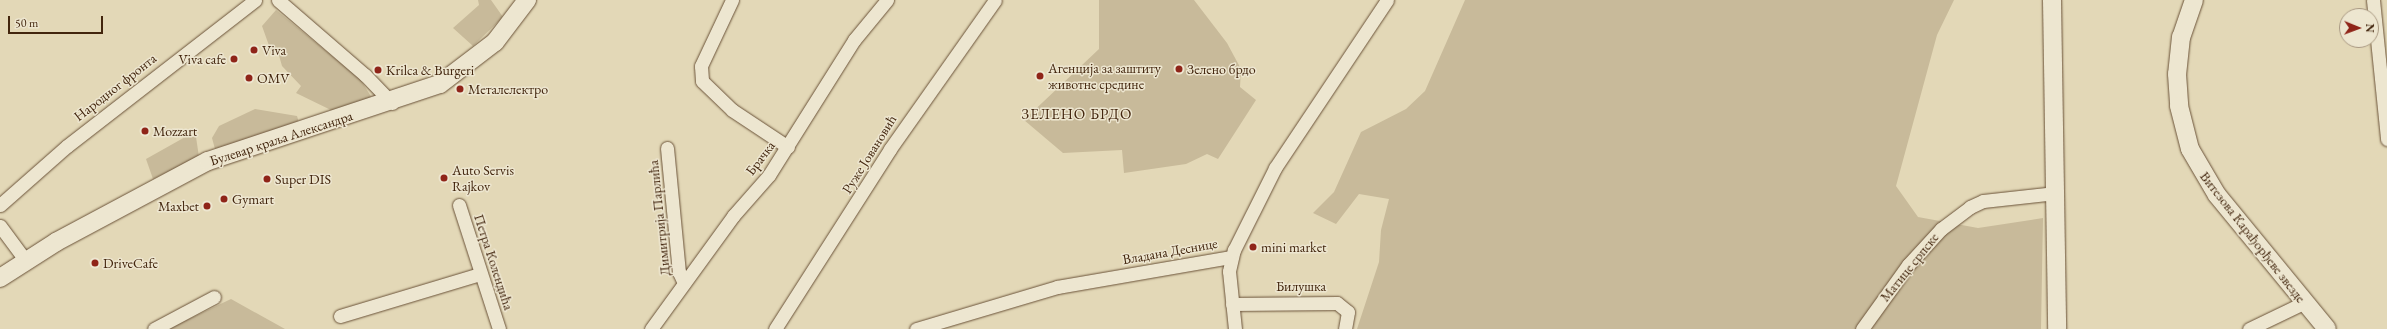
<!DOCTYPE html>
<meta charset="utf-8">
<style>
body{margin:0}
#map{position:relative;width:2387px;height:329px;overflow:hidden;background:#e3d8b7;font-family:"EB Garamond",serif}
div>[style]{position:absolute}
.green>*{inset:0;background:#c8ba9a}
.roads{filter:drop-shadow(0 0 1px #6a5238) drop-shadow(0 0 1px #6a5238)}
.street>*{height:13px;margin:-6.5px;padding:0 6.5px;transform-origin:6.5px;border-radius:6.5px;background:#ede6d0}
.secondary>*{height:18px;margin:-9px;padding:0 9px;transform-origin:9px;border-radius:9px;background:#ede6d0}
.dots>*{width:11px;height:11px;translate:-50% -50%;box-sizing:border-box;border:2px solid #ede6d0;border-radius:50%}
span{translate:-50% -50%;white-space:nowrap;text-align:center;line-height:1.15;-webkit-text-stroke:3px #ede6d0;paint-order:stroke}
.poi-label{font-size:14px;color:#42250d}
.left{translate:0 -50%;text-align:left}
.right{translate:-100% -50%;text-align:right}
.street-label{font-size:14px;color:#42250d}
.neighbourhood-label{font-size:15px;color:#42250d;letter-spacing:1px}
.north{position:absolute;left:2339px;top:8px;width:40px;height:40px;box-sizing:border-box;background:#ede6d0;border:1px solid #a99982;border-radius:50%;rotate:91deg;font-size:11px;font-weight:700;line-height:16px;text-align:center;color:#42250d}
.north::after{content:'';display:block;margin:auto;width:14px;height:18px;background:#8f2418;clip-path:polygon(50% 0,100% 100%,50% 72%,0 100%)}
.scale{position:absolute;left:8px;top:16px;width:95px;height:18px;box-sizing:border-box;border:2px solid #42250d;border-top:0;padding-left:5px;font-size:12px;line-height:14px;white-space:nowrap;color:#42250d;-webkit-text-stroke:3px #ede6d0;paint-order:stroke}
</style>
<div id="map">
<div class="green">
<div style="clip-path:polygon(478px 0,491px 0,503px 17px,473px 46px,453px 28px,479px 5px)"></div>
<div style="clip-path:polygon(1099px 0,1194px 0,1227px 43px,1241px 69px,1240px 87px,1256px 100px,1218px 159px,1207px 154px,1186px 164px,1124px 173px,1122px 150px,1063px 153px,1024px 120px,1099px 49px)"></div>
<div style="clip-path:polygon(1465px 0,1954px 0,1937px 35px,1896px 186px,1918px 217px,1978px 228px,2043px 218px,2041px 329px,1357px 329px,1379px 262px,1381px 230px,1389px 199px,1359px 194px,1336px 224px,1313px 213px,1334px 192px,1361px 132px,1406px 109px,1425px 91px)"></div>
<div style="clip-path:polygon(276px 10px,360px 79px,372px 98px,335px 112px,296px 93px,301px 86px,282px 66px,278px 52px,272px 54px,262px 26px)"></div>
<div style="clip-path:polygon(255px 109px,297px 116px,299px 123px,215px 149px,212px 138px,219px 126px)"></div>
<div style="clip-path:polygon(187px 136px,196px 137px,199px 157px,153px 179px,146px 159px)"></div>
<div style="clip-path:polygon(231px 299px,285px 329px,168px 329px)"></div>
</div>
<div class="roads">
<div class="street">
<div style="left:278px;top:0;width:115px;rotate:40.8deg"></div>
<div style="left:365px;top:75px;width:39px;rotate:46deg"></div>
<div style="left:732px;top:0;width:73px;rotate:115.2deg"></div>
<div style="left:701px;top:66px;width:15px;rotate:86deg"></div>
<div style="left:702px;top:81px;width:42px;rotate:44deg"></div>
<div style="left:732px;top:110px;width:67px;rotate:33.5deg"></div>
<div style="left:2373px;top:0;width:140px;rotate:84.2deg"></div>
<div style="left:667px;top:148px;width:125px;rotate:84.5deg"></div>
<div style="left:679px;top:272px;width:12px;rotate:66deg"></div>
<div style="left:0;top:205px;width:89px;rotate:-41.4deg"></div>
<div style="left:67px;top:146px;width:238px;rotate:-37.8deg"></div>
<div style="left:459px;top:205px;width:130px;rotate:72.1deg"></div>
<div style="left:0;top:226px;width:44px;rotate:53.4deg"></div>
<div style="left:1232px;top:304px;width:105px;rotate:-0.5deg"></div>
<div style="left:1337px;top:303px;width:14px;rotate:39deg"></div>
<div style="left:1348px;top:312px;width:17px;rotate:100deg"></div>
<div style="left:340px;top:316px;width:146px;rotate:-16.7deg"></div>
<div style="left:154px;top:329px;width:68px;rotate:-28.1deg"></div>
<div style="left:651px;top:329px;width:140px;rotate:-54deg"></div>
<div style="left:733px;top:216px;width:55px;rotate:-48.7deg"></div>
<div style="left:769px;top:175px;width:160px;rotate:-57.8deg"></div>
<div style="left:854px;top:40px;width:52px;rotate:-50.5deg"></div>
<div style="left:775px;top:329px;width:214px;rotate:-57.4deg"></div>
<div style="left:890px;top:149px;width:182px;rotate:-54.8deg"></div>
<div style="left:916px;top:329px;width:147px;rotate:-16.6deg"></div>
<div style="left:1057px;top:287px;width:177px;rotate:-9.8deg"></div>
<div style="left:1235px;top:329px;width:58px;rotate:-95.9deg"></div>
<div style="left:1229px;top:271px;width:22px;rotate:-77deg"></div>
<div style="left:1234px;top:250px;width:92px;rotate:-63.4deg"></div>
<div style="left:1275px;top:168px;width:202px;rotate:-56.3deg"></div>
<div style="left:1862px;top:329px;width:79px;rotate:-54.3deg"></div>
<div style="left:1908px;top:265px;width:49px;rotate:-47.5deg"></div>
<div style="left:1941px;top:229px;width:36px;rotate:-37deg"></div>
<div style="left:1970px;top:207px;width:14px;rotate:-25deg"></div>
<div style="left:1983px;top:201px;width:73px;rotate:-6.3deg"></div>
<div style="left:2249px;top:329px;width:62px;rotate:-25.7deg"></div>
</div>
<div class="secondary">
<div style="left:2052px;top:0;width:329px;rotate:89.1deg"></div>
<div style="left:2194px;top:0;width:39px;rotate:109deg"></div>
<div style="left:2181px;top:37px;width:37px;rotate:96deg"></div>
<div style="left:2177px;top:74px;width:32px;rotate:86deg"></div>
<div style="left:2179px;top:106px;width:44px;rotate:75.7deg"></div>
<div style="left:2190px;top:149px;width:53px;rotate:59.6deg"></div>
<div style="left:2217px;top:195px;width:173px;rotate:50.6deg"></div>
<div style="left:0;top:278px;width:67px;rotate:-32.7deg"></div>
<div style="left:56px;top:242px;width:172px;rotate:-28.1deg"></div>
<div style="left:208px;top:161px;width:244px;rotate:-18.4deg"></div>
<div style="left:440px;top:84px;width:69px;rotate:-37.4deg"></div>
<div style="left:495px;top:42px;width:53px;rotate:-52.7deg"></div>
</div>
</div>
<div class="dots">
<div style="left:254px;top:50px;background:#8f2418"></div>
<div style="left:234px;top:59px;background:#8f2418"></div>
<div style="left:1179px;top:69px;background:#8f2418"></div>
<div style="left:378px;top:70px;background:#8f2418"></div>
<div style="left:1040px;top:76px;background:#8f2418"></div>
<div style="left:249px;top:78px;background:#8f2418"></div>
<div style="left:460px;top:89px;background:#8f2418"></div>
<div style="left:145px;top:131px;background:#8f2418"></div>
<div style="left:444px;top:178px;background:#8f2418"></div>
<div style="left:267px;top:179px;background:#8f2418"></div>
<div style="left:224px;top:199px;background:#8f2418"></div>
<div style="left:207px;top:206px;background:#8f2418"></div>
<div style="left:1253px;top:247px;background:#8f2418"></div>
<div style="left:95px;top:263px;background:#8f2418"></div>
</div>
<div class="poi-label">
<span class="left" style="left:262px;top:50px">Viva</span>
<span class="right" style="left:226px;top:59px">Viva cafe</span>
<span class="left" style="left:1048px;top:76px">Агенција за заштиту<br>животне средине</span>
<span class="left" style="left:1187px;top:69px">Зелено брдо</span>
<span class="left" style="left:386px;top:70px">Krilca &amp; Burgeri</span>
<span class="left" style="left:257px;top:78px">OMV</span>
<span class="left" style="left:468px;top:89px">Металелектро</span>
<span class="left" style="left:153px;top:131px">Mozzart</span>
<span class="left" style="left:452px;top:178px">Auto Servis<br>Rajkov</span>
<span class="left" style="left:275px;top:179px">Super DIS</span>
<span class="left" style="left:232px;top:199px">Gymart</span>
<span class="right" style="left:199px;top:206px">Maxbet</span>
<span class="left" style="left:1261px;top:247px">mini market</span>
<span class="left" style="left:103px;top:263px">DriveCafe</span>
</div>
<div class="street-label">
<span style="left:115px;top:87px;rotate:-38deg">Народног фронта</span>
<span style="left:281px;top:138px;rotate:-18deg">Булевар краља Александра</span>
<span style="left:869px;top:154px;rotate:-58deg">Руже Јовановић</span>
<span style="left:760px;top:158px;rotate:-53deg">Брачка</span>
<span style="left:659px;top:218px;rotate:-96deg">Димитрија Парлића</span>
<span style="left:2253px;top:237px;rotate:52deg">Витезова Карађорђеве звезде</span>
<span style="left:1170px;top:251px;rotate:-10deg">Владана Деснице</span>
<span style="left:494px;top:262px;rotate:72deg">Петра Колендића</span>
<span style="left:1909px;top:267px;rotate:-51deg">Матице српске</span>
<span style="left:1301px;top:286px">Билушка</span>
</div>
<div class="neighbourhood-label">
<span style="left:1077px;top:114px">ЗЕЛЕНО БРДО</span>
</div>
<div class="north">N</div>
<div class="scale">50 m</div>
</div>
